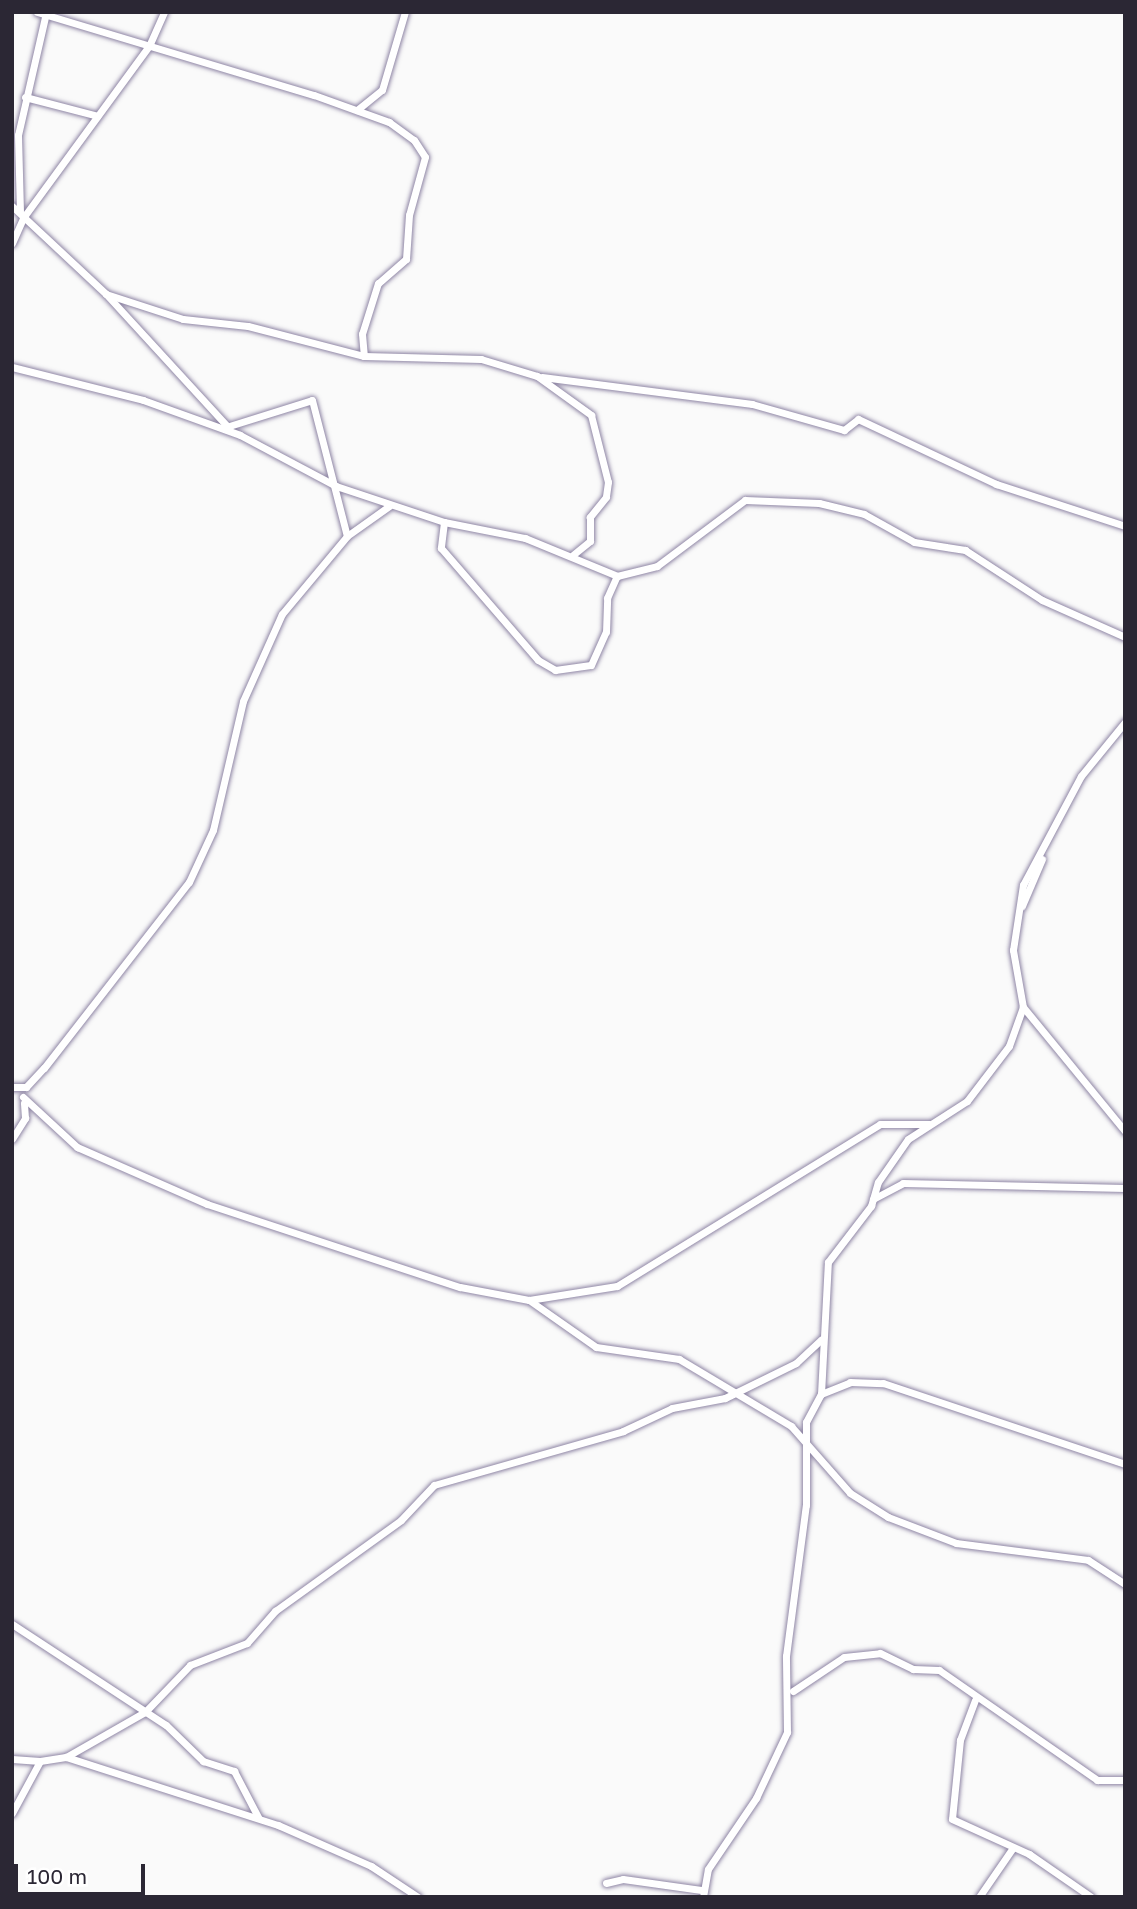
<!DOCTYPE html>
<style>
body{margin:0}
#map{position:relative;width:1137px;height:1909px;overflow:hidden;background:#fafafa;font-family:"Golos Text",sans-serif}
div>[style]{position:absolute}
.roads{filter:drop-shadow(0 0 2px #8f86a5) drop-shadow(0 0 2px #8f86a5)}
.street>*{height:7px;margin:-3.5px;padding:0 3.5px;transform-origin:3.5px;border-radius:3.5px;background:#fff}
span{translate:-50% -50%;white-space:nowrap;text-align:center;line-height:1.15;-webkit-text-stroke:7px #fff;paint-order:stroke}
.frame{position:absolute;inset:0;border:14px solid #2b2734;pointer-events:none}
.scale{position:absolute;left:14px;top:1864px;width:131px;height:32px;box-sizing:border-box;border:4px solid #2b2734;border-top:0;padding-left:9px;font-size:21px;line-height:24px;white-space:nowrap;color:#2b2734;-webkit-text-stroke:5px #fff;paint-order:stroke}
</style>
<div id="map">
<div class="roads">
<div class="street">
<div style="left:37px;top:12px;width:289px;rotate:16.7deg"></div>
<div style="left:314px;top:95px;width:80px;rotate:19.8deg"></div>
<div style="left:389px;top:122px;width:31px;rotate:36deg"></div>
<div style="left:414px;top:140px;width:20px;rotate:57deg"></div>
<div style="left:425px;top:157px;width:60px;rotate:105.4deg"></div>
<div style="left:409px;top:215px;width:44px;rotate:93.9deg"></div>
<div style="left:406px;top:259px;width:37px;rotate:139deg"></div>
<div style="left:378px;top:283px;width:53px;rotate:107.4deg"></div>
<div style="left:362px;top:334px;width:22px;rotate:85deg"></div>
<div style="left:25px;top:97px;width:75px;rotate:14.6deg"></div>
<div style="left:357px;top:110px;width:32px;rotate:-39deg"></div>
<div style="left:382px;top:90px;width:81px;rotate:-73.6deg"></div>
<div style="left:12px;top:206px;width:129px;rotate:43.1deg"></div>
<div style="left:106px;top:294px;width:182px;rotate:47.5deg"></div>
<div style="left:20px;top:212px;width:77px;rotate:-91.5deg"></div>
<div style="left:18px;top:135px;width:125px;rotate:-77.1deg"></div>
<div style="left:12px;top:243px;width:27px;rotate:-66deg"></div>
<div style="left:23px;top:218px;width:213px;rotate:-53.8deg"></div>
<div style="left:149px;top:46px;width:37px;rotate:-66deg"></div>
<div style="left:106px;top:294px;width:81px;rotate:18deg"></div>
<div style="left:183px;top:319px;width:65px;rotate:6.1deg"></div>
<div style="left:248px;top:326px;width:120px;rotate:14.5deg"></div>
<div style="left:364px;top:356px;width:117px;rotate:1.5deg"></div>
<div style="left:481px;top:359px;width:59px;rotate:16.9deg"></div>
<div style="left:537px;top:376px;width:67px;rotate:35.8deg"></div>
<div style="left:591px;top:415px;width:69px;rotate:75.8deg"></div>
<div style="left:608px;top:482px;width:15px;rotate:98deg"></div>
<div style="left:606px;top:497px;width:26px;rotate:129deg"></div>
<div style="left:590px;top:517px;width:24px;rotate:90deg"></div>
<div style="left:590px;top:541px;width:22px;rotate:141deg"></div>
<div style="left:12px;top:367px;width:135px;rotate:14.1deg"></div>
<div style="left:143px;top:400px;width:103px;rotate:19.8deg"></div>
<div style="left:240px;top:435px;width:109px;rotate:28deg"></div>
<div style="left:336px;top:486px;width:114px;rotate:18.4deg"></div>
<div style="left:444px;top:522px;width:83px;rotate:11.2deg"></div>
<div style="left:525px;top:538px;width:100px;rotate:22.4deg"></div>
<div style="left:617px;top:576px;width:41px;rotate:-14deg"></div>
<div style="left:657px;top:566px;width:110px;rotate:-36.9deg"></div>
<div style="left:745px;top:500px;width:74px;rotate:2.3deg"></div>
<div style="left:819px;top:503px;width:46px;rotate:13.7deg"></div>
<div style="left:864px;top:514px;width:57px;rotate:29.2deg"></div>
<div style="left:914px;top:542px;width:52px;rotate:8.9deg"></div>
<div style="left:965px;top:550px;width:92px;rotate:33deg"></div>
<div style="left:1042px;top:600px;width:91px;rotate:24deg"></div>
<div style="left:542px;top:377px;width:212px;rotate:7.3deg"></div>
<div style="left:752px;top:404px;width:96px;rotate:15.8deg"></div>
<div style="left:844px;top:430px;width:18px;rotate:-38deg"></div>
<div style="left:858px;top:419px;width:153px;rotate:25.2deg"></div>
<div style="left:996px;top:484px;width:136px;rotate:18deg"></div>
<div style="left:226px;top:427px;width:90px;rotate:-17.4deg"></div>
<div style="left:312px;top:400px;width:140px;rotate:75.6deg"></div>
<div style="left:444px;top:522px;width:26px;rotate:97deg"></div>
<div style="left:441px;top:548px;width:148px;rotate:49.1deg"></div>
<div style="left:538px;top:660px;width:20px;rotate:30deg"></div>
<div style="left:555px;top:670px;width:36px;rotate:-8deg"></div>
<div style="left:591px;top:665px;width:36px;rotate:-66deg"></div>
<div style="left:606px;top:632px;width:34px;rotate:-88deg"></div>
<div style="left:607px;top:598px;width:24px;rotate:-66deg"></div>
<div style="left:1022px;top:906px;width:51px;rotate:-66.9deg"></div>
<div style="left:1023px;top:1007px;width:161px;rotate:50.6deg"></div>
<div style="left:12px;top:1087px;width:14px"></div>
<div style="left:26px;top:1087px;width:26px;rotate:-47deg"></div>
<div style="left:44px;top:1068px;width:236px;rotate:-52.1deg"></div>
<div style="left:189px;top:882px;width:57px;rotate:-65.2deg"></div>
<div style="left:213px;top:830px;width:132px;rotate:-76.9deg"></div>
<div style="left:243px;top:701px;width:95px;rotate:-65.9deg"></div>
<div style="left:282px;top:614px;width:102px;rotate:-50.2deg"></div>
<div style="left:347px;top:536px;width:52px;rotate:-35.5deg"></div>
<div style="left:23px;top:1097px;width:74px;rotate:42.8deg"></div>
<div style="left:77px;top:1147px;width:142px;rotate:23.7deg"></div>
<div style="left:207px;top:1204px;width:266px;rotate:18.2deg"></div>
<div style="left:460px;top:1287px;width:70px;rotate:10.7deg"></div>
<div style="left:529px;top:1300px;width:82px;rotate:35deg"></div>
<div style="left:596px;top:1347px;width:84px;rotate:8.2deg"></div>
<div style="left:679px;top:1359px;width:131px;rotate:30.9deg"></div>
<div style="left:791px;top:1426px;width:89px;rotate:48.6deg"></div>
<div style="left:850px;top:1493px;width:45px;rotate:32.3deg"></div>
<div style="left:888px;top:1517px;width:73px;rotate:20.9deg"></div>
<div style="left:956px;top:1543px;width:133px;rotate:7.3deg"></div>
<div style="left:1088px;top:1560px;width:44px;rotate:33deg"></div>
<div style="left:12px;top:1139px;width:25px;rotate:-58deg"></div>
<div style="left:25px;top:1118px;width:15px;rotate:-94deg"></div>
<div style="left:873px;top:1199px;width:34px;rotate:-28deg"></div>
<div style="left:903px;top:1183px;width:222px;rotate:1.3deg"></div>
<div style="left:529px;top:1300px;width:89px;rotate:-9deg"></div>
<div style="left:617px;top:1286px;width:309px;rotate:-31.6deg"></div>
<div style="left:880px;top:1124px;width:49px"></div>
<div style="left:821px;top:1394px;width:31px;rotate:-22deg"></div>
<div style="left:850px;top:1382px;width:33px;rotate:2deg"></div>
<div style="left:883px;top:1383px;width:255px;rotate:18.5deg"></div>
<div style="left:12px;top:1624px;width:184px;rotate:33.3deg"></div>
<div style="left:166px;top:1725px;width:52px;rotate:44.2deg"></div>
<div style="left:203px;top:1761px;width:33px;rotate:18deg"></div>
<div style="left:234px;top:1771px;width:52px;rotate:62.4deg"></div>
<div style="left:793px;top:1691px;width:61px;rotate:-33.7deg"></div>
<div style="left:844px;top:1657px;width:36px;rotate:-6deg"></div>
<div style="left:880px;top:1653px;width:37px;rotate:26deg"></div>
<div style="left:913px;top:1669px;width:26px;rotate:2deg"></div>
<div style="left:939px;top:1670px;width:193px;rotate:34.8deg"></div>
<div style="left:1097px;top:1780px;width:28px"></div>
<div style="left:975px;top:1700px;width:43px;rotate:110.6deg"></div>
<div style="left:960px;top:1740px;width:79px;rotate:95.8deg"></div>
<div style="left:952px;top:1819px;width:85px;rotate:24.4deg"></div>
<div style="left:1029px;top:1854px;width:75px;rotate:34.7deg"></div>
<div style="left:66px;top:1757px;width:91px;rotate:-29.7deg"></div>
<div style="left:145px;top:1712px;width:65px;rotate:-46.2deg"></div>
<div style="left:190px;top:1665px;width:61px;rotate:-21.1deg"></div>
<div style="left:247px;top:1643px;width:43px;rotate:-48.8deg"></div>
<div style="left:275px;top:1611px;width:155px;rotate:-35.8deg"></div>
<div style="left:401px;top:1520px;width:48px;rotate:-46.7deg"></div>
<div style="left:434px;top:1485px;width:197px;rotate:-15.9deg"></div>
<div style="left:623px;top:1431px;width:54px;rotate:-25.1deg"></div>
<div style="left:672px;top:1408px;width:54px;rotate:-10.7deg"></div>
<div style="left:725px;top:1398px;width:79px;rotate:-26.2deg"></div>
<div style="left:796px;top:1363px;width:34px;rotate:-43deg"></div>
<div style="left:12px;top:1759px;width:28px;rotate:4deg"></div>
<div style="left:12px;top:1813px;width:59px;rotate:-61.7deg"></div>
<div style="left:40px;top:1761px;width:26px;rotate:-9deg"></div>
<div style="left:66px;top:1757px;width:223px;rotate:17.8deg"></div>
<div style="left:278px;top:1825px;width:102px;rotate:23.8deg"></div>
<div style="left:371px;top:1866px;width:56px;rotate:33.4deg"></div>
<div style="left:606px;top:1883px;width:17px;rotate:-13deg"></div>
<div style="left:623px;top:1879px;width:79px;rotate:8deg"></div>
<div style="left:703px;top:1897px;width:28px;rotate:-80deg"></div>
<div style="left:708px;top:1869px;width:86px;rotate:-55.9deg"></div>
<div style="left:756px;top:1798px;width:73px;rotate:-64.8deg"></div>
<div style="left:787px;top:1732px;width:76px;rotate:-90.8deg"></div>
<div style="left:786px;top:1656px;width:152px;rotate:-82.5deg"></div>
<div style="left:806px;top:1505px;width:83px;rotate:-90deg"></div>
<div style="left:806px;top:1422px;width:32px;rotate:-62deg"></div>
<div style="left:821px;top:1394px;width:132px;rotate:-87deg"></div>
<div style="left:828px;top:1262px;width:71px;rotate:-52.5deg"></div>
<div style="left:871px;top:1206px;width:25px;rotate:-74deg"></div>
<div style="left:878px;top:1182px;width:52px;rotate:-55.1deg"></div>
<div style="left:908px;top:1139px;width:70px;rotate:-32.8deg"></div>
<div style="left:967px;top:1101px;width:69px;rotate:-52.6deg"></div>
<div style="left:1009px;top:1046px;width:41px;rotate:-70.3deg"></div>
<div style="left:1023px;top:1007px;width:58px;rotate:-100deg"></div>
<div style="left:1013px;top:950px;width:66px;rotate:-81.3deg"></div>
<div style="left:1023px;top:885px;width:123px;rotate:-62deg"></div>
<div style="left:1081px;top:776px;width:70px;rotate:-50.8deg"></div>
<div style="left:979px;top:1897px;width:58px;rotate:-55.5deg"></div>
</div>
</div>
<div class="frame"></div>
<div class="scale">100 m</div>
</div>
